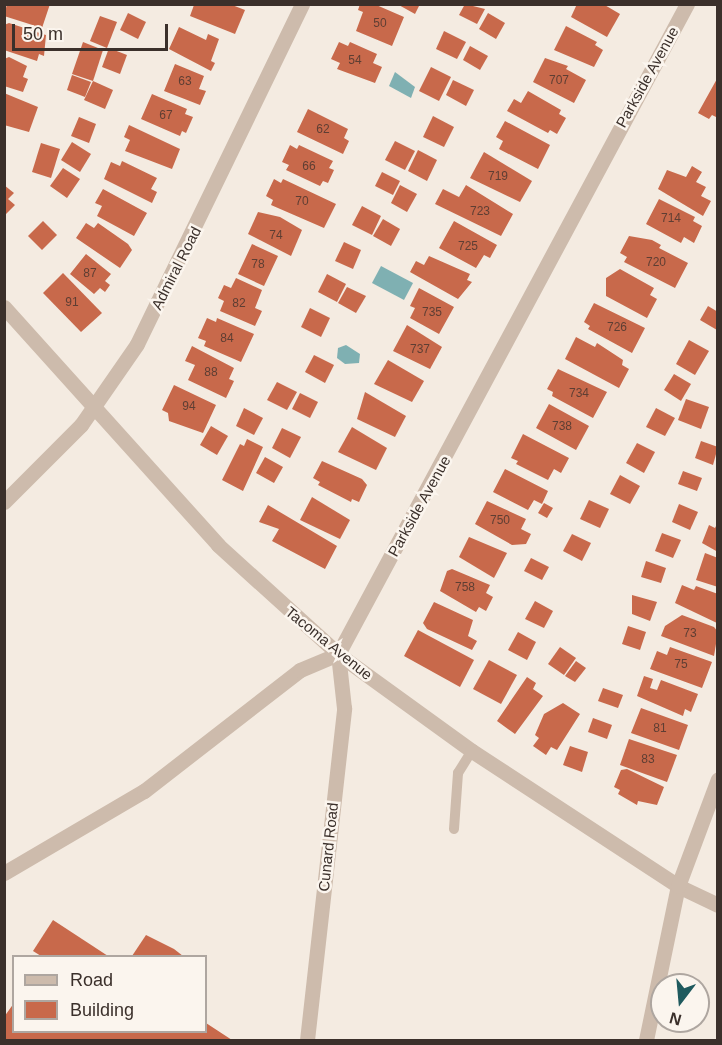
<!DOCTYPE html>
<style>
body{margin:0}
#map{position:relative;width:722px;height:1045px;overflow:hidden;background:#f4ebe1;font-family:Helvetica,sans-serif}
div>[style]{position:absolute}
.water>*{inset:0;background:#7fb0b2}
.building>*{inset:0;background:#c8694b}
.service>*{height:10px;margin:-5px;padding:0 5px;transform-origin:5px;border-radius:5px;background:#cdbbac}
.minor>*{height:15px;margin:-7.5px;padding:0 7.5px;transform-origin:7.5px;border-radius:7.5px;background:#cdbbac}
span{translate:-50% -50%;white-space:nowrap;text-align:center;line-height:1.15;-webkit-text-stroke:5px #fbf5ee;paint-order:stroke}
.number-label{font-size:12px;color:#5e3e33}
.number-label span{-webkit-text-stroke-width:0}
.street-label{font-size:15px;color:#3b302b}
.frame{position:absolute;inset:0;border:6px solid #3b302b;pointer-events:none}
.legend{position:absolute;left:12px;top:955px;width:195px;height:78px;box-sizing:border-box;background:#fbf5ee;border:2px solid #aea6a0;margin:0;padding:8px 10px;list-style:none;font-size:18px;color:#3b302b}
.legend li{display:flex;align-items:center;gap:12px;height:30px}
.legend b{width:30px;border:2px solid #aea6a0}
.north{position:absolute;left:650px;top:973px;width:60px;height:60px;box-sizing:border-box;background:#fbf5ee;border:2px solid #aea6a0;border-radius:50%;rotate:196deg;font-size:16px;font-weight:700;line-height:24px;text-align:center;color:#3b302b}
.north::after{content:'';display:block;margin:auto;width:21px;height:27px;background:#1f5a5e;clip-path:polygon(50% 0,100% 100%,50% 72%,0 100%)}
.scale{position:absolute;left:12px;top:24px;width:156px;height:27px;box-sizing:border-box;border:3px solid #3b302b;border-top:0;padding-left:8px;font-size:18px;line-height:21px;white-space:nowrap;color:#3b302b;-webkit-text-stroke:4px #fbf5ee;paint-order:stroke}
</style>
<div id="map">
<div class="water">
<div style="clip-path:polygon(395px 72px,415px 87px,411px 98px,389px 86px)"></div>
<div style="clip-path:polygon(381px 266px,413px 283px,404px 300px,372px 283px)"></div>
<div style="clip-path:polygon(346px 345px,360px 354px,359px 363px,345px 364px,337px 358px,338px 348px)"></div>
</div>
<div class="building">
<div style="clip-path:polygon(7px 4px,50px 4px,42px 28px,4px 16px)"></div>
<div style="clip-path:polygon(360px 4px,374px 4px,404px 17px,392px 46px,356px 31px,363px 12px,358px 10px)"></div>
<div style="clip-path:polygon(397px 4px,420px 4px,415px 14px)"></div>
<div style="clip-path:polygon(465px 4px,485px 9px,477px 24px,459px 15px)"></div>
<div style="clip-path:polygon(577px 4px,603px 4px,620px 14px,607px 37px,571px 17px)"></div>
<div style="clip-path:polygon(194px 5px,232px 5px,245px 10px,235px 34px,190px 16px)"></div>
<div style="clip-path:polygon(128px 13px,146px 22px,138px 39px,120px 30px)"></div>
<div style="clip-path:polygon(488px 13px,505px 23px,496px 39px,479px 29px)"></div>
<div style="clip-path:polygon(100px 16px,117px 22px,107px 48px,90px 41px)"></div>
<div style="clip-path:polygon(9px 23px,46px 35px,44px 56px,39px 54px,37px 61px,4px 50px,4px 25px)"></div>
<div style="clip-path:polygon(566px 26px,597px 42px,595px 45px,603px 50px,594px 67px,554px 50px)"></div>
<div style="clip-path:polygon(179px 27px,206px 40px,208px 34px,219px 39px,211px 61px,215px 63px,211px 71px,169px 49px)"></div>
<div style="clip-path:polygon(444px 31px,466px 42px,457px 59px,436px 49px)"></div>
<div style="clip-path:polygon(83px 42px,103px 50px,93px 81px,72px 74px)"></div>
<div style="clip-path:polygon(339px 42px,348px 46px,350px 42px,377px 54px,373px 63px,382px 67px,375px 83px,337px 69px,340px 63px,331px 59px)"></div>
<div style="clip-path:polygon(470px 46px,488px 56px,480px 70px,463px 60px)"></div>
<div style="clip-path:polygon(109px 48px,127px 55px,120px 74px,102px 67px)"></div>
<div style="clip-path:polygon(9px 57px,27px 66px,23px 77px,28px 79px,23px 92px,4px 86px,4px 59px)"></div>
<div style="clip-path:polygon(545px 58px,568px 66px,566px 69px,586px 80px,574px 103px,533px 82px)"></div>
<div style="clip-path:polygon(175px 64px,204px 76px,199px 89px,206px 91px,200px 105px,164px 91px)"></div>
<div style="clip-path:polygon(431px 67px,451px 77px,439px 101px,419px 91px)"></div>
<div style="clip-path:polygon(72px 75px,91px 82px,85px 97px,67px 90px)"></div>
<div style="clip-path:polygon(718px 77px,718px 118px,712px 115px,709px 119px,698px 113px)"></div>
<div style="clip-path:polygon(453px 80px,474px 90px,466px 106px,446px 95px)"></div>
<div style="clip-path:polygon(93px 81px,113px 90px,105px 109px,84px 100px)"></div>
<div style="clip-path:polygon(528px 91px,561px 110px,559px 114px,566px 118px,557px 134px,550px 130px,548px 133px,507px 111px,514px 99px,521px 103px)"></div>
<div style="clip-path:polygon(4px 93px,38px 107px,29px 132px,4px 125px)"></div>
<div style="clip-path:polygon(152px 94px,187px 109px,185px 114px,193px 117px,186px 133px,182px 131px,180px 136px,141px 119px)"></div>
<div style="clip-path:polygon(308px 109px,348px 129px,344px 138px,349px 141px,343px 154px,297px 132px)"></div>
<div style="clip-path:polygon(433px 116px,454px 127px,444px 147px,423px 137px)"></div>
<div style="clip-path:polygon(79px 117px,96px 124px,89px 143px,71px 136px)"></div>
<div style="clip-path:polygon(505px 121px,550px 145px,538px 169px,499px 149px,503px 141px,496px 137px)"></div>
<div style="clip-path:polygon(129px 125px,180px 149px,172px 169px,125px 151px,130px 140px,124px 137px)"></div>
<div style="clip-path:polygon(395px 141px,415px 151px,405px 170px,385px 160px)"></div>
<div style="clip-path:polygon(72px 142px,91px 154px,80px 172px,61px 160px)"></div>
<div style="clip-path:polygon(41px 143px,60px 149px,51px 178px,32px 172px)"></div>
<div style="clip-path:polygon(290px 145px,297px 149px,299px 145px,333px 161px,329px 168px,334px 170px,328px 183px,323px 181px,320px 186px,286px 170px,289px 165px,282px 162px)"></div>
<div style="clip-path:polygon(418px 150px,437px 160px,427px 181px,408px 171px)"></div>
<div style="clip-path:polygon(484px 152px,532px 181px,520px 202px,470px 178px)"></div>
<div style="clip-path:polygon(122px 161px,157px 178px,151px 189px,157px 192px,152px 203px,104px 179px,111px 162px,120px 166px)"></div>
<div style="clip-path:polygon(692px 166px,702px 172px,696px 182px,706px 187px,701px 196px,711px 201px,703px 216px,658px 189px,667px 170px,686px 177px)"></div>
<div style="clip-path:polygon(63px 168px,80px 179px,67px 198px,50px 186px)"></div>
<div style="clip-path:polygon(382px 172px,400px 181px,393px 195px,375px 186px)"></div>
<div style="clip-path:polygon(274px 179px,281px 183px,283px 179px,336px 204px,324px 228px,271px 205px,273px 200px,266px 196px)"></div>
<div style="clip-path:polygon(4px 185px,14px 193px,8px 199px,15px 205px,4px 216px)"></div>
<div style="clip-path:polygon(400px 185px,417px 194px,407px 212px,391px 203px)"></div>
<div style="clip-path:polygon(466px 185px,513px 214px,501px 236px,435px 204px,443px 189px,459px 197px)"></div>
<div style="clip-path:polygon(103px 189px,147px 213px,134px 236px,97px 216px,102px 206px,95px 203px)"></div>
<div style="clip-path:polygon(659px 199px,695px 217px,693px 221px,702px 226px,694px 243px,684px 237px,681px 243px,646px 224px)"></div>
<div style="clip-path:polygon(362px 206px,381px 216px,372px 235px,352px 225px)"></div>
<div style="clip-path:polygon(258px 212px,280px 217px,302px 230px,291px 256px,248px 234px)"></div>
<div style="clip-path:polygon(383px 219px,400px 229px,391px 246px,373px 236px)"></div>
<div style="clip-path:polygon(43px 221px,57px 235px,42px 250px,28px 236px)"></div>
<div style="clip-path:polygon(454px 221px,497px 245px,490px 258px,484px 255px,476px 268px,439px 248px)"></div>
<div style="clip-path:polygon(86px 223px,94px 228px,98px 223px,128px 244px,132px 250px,120px 268px,76px 238px)"></div>
<div style="clip-path:polygon(629px 236px,652px 240px,661px 245px,659px 248px,688px 263px,675px 288px,624px 262px,627px 257px,620px 253px)"></div>
<div style="clip-path:polygon(344px 242px,361px 250px,353px 269px,335px 261px)"></div>
<div style="clip-path:polygon(252px 244px,278px 256px,264px 286px,238px 274px)"></div>
<div style="clip-path:polygon(86px 254px,111px 274px,105px 281px,110px 285px,105px 292px,100px 288px,94px 294px,70px 274px)"></div>
<div style="clip-path:polygon(429px 256px,470px 274px,467px 280px,472px 282px,458px 299px,410px 272px,416px 261px,424px 265px)"></div>
<div style="clip-path:polygon(620px 269px,654px 288px,650px 295px,657px 299px,647px 318px,606px 296px,606px 278px)"></div>
<div style="clip-path:polygon(63px 273px,102px 313px,81px 332px,43px 293px)"></div>
<div style="clip-path:polygon(327px 274px,346px 284px,337px 302px,318px 292px)"></div>
<div style="clip-path:polygon(236px 278px,262px 290px,255px 308px,262px 311px,255px 326px,220px 311px,224px 301px,218px 298px,224px 285px,231px 288px)"></div>
<div style="clip-path:polygon(347px 287px,366px 296px,356px 313px,338px 303px)"></div>
<div style="clip-path:polygon(419px 288px,454px 307px,439px 334px,410px 318px,415px 308px,410px 306px)"></div>
<div style="clip-path:polygon(594px 303px,645px 328px,632px 353px,588px 329px,590px 326px,584px 322px)"></div>
<div style="clip-path:polygon(708px 306px,718px 312px,717px 330px,700px 320px)"></div>
<div style="clip-path:polygon(310px 308px,330px 318px,321px 337px,301px 327px)"></div>
<div style="clip-path:polygon(207px 318px,216px 322px,217px 318px,254px 334px,241px 362px,204px 346px,206px 341px,198px 338px)"></div>
<div style="clip-path:polygon(407px 325px,442px 347px,430px 369px,393px 351px)"></div>
<div style="clip-path:polygon(576px 337px,595px 347px,597px 343px,623px 360px,622px 365px,629px 369px,619px 388px,565px 359px)"></div>
<div style="clip-path:polygon(689px 340px,709px 351px,695px 375px,676px 364px)"></div>
<div style="clip-path:polygon(192px 346px,234px 368px,229px 379px,234px 381px,226px 398px,188px 380px,195px 365px,185px 361px)"></div>
<div style="clip-path:polygon(314px 355px,334px 365px,325px 383px,305px 372px)"></div>
<div style="clip-path:polygon(388px 360px,424px 381px,412px 402px,374px 384px)"></div>
<div style="clip-path:polygon(558px 369px,607px 392px,593px 418px,552px 396px,553px 392px,547px 389px)"></div>
<div style="clip-path:polygon(674px 374px,691px 384px,681px 401px,664px 390px)"></div>
<div style="clip-path:polygon(277px 382px,297px 392px,287px 410px,267px 400px)"></div>
<div style="clip-path:polygon(174px 385px,216px 405px,203px 433px,169px 421px,168px 413px,162px 410px)"></div>
<div style="clip-path:polygon(365px 392px,406px 416px,395px 437px,357px 419px)"></div>
<div style="clip-path:polygon(300px 393px,318px 402px,310px 418px,292px 409px)"></div>
<div style="clip-path:polygon(686px 399px,709px 407px,701px 429px,678px 420px)"></div>
<div style="clip-path:polygon(549px 404px,589px 426px,576px 450px,536px 428px)"></div>
<div style="clip-path:polygon(244px 408px,263px 418px,254px 435px,236px 426px)"></div>
<div style="clip-path:polygon(656px 408px,675px 418px,665px 436px,646px 427px)"></div>
<div style="clip-path:polygon(211px 426px,228px 436px,217px 455px,200px 445px)"></div>
<div style="clip-path:polygon(352px 427px,387px 448px,376px 470px,338px 452px)"></div>
<div style="clip-path:polygon(282px 428px,301px 437px,290px 458px,272px 448px)"></div>
<div style="clip-path:polygon(523px 434px,569px 458px,561px 473px,554px 469px,548px 480px,516px 464px,518px 461px,511px 458px)"></div>
<div style="clip-path:polygon(247px 439px,263px 447px,243px 491px,222px 480px,240px 444px,244px 446px)"></div>
<div style="clip-path:polygon(701px 441px,718px 447px,713px 465px,695px 458px)"></div>
<div style="clip-path:polygon(637px 443px,655px 452px,644px 473px,626px 463px)"></div>
<div style="clip-path:polygon(265px 457px,283px 467px,274px 483px,256px 473px)"></div>
<div style="clip-path:polygon(322px 461px,362px 479px,367px 485px,359px 502px,352px 499px,351px 502px,318px 485px,320px 482px,313px 478px)"></div>
<div style="clip-path:polygon(505px 469px,548px 491px,542px 504px,534px 500px,528px 510px,493px 492px)"></div>
<div style="clip-path:polygon(683px 471px,702px 478px,697px 491px,678px 484px)"></div>
<div style="clip-path:polygon(620px 475px,640px 486px,630px 504px,610px 494px)"></div>
<div style="clip-path:polygon(312px 497px,350px 520px,340px 539px,300px 520px)"></div>
<div style="clip-path:polygon(589px 500px,609px 509px,600px 528px,580px 519px)"></div>
<div style="clip-path:polygon(487px 501px,526px 519px,521px 529px,531px 534px,526px 544px,512px 545px,475px 524px)"></div>
<div style="clip-path:polygon(544px 503px,553px 508px,547px 518px,538px 513px)"></div>
<div style="clip-path:polygon(679px 504px,698px 512px,690px 530px,672px 522px)"></div>
<div style="clip-path:polygon(268px 505px,337px 546px,325px 569px,272px 541px,279px 529px,259px 522px)"></div>
<div style="clip-path:polygon(718px 522px,718px 552px,702px 543px,709px 525px,715px 528px)"></div>
<div style="clip-path:polygon(662px 533px,681px 540px,673px 558px,655px 551px)"></div>
<div style="clip-path:polygon(572px 534px,591px 543px,582px 561px,563px 551px)"></div>
<div style="clip-path:polygon(469px 537px,507px 553px,494px 578px,459px 557px)"></div>
<div style="clip-path:polygon(705px 553px,718px 558px,718px 587px,696px 580px)"></div>
<div style="clip-path:polygon(531px 558px,549px 567px,542px 580px,524px 571px)"></div>
<div style="clip-path:polygon(646px 561px,666px 568px,661px 583px,641px 577px)"></div>
<div style="clip-path:polygon(452px 569px,490px 585px,486px 593px,493px 597px,486px 611px,479px 607px,476px 612px,440px 591px,447px 571px)"></div>
<div style="clip-path:polygon(682px 585px,694px 590px,696px 586px,718px 594px,717px 623px,675px 603px)"></div>
<div style="clip-path:polygon(632px 595px,657px 602px,650px 621px,632px 614px)"></div>
<div style="clip-path:polygon(535px 601px,553px 611px,544px 628px,525px 619px)"></div>
<div style="clip-path:polygon(434px 602px,473px 620px,468px 636px,477px 641px,472px 650px,427px 629px,423px 623px)"></div>
<div style="clip-path:polygon(682px 615px,714px 627px,718px 632px,714px 656px,661px 636px,665px 626px)"></div>
<div style="clip-path:polygon(628px 626px,646px 632px,640px 650px,622px 644px)"></div>
<div style="clip-path:polygon(418px 630px,474px 660px,460px 687px,404px 656px)"></div>
<div style="clip-path:polygon(518px 632px,536px 642px,527px 660px,508px 650px)"></div>
<div style="clip-path:polygon(560px 647px,576px 658px,564px 675px,548px 664px)"></div>
<div style="clip-path:polygon(670px 647px,712px 662px,702px 688px,650px 669px,657px 651px,667px 655px)"></div>
<div style="clip-path:polygon(489px 660px,517px 675px,501px 704px,473px 689px)"></div>
<div style="clip-path:polygon(576px 661px,586px 668px,575px 682px,565px 676px)"></div>
<div style="clip-path:polygon(644px 676px,653px 679px,650px 688px,657px 690px,661px 680px,698px 694px,691px 712px,685px 709px,683px 716px,637px 696px)"></div>
<div style="clip-path:polygon(527px 677px,536px 683px,533px 689px,543px 696px,515px 734px,497px 721px)"></div>
<div style="clip-path:polygon(603px 688px,623px 695px,618px 708px,598px 701px)"></div>
<div style="clip-path:polygon(563px 703px,580px 714px,557px 750px,551px 747px,546px 755px,533px 746px,539px 738px,535px 735px,544px 714px)"></div>
<div style="clip-path:polygon(641px 708px,688px 725px,679px 750px,631px 733px)"></div>
<div style="clip-path:polygon(593px 718px,612px 725px,607px 739px,588px 732px)"></div>
<div style="clip-path:polygon(629px 739px,677px 755px,667px 782px,620px 765px)"></div>
<div style="clip-path:polygon(570px 746px,588px 752px,582px 772px,563px 765px)"></div>
<div style="clip-path:polygon(627px 769px,664px 787px,657px 805px,638px 801px,637px 805px,618px 794px,620px 790px,614px 787px,621px 770px)"></div>
<div style="clip-path:polygon(53px 920px,108px 956px,41px 956px,33px 951px)"></div>
<div style="clip-path:polygon(146px 935px,174px 949px,183px 956px,132px 956px)"></div>
<div style="clip-path:polygon(14px 1003px,14px 1032px,206px 1032px,206px 1023px,232px 1040px,4px 1040px,4px 1017px)"></div>
</div>
<div class="service">
<div style="left:454px;top:829px;width:56px;rotate:-85.9deg"></div>
<div style="left:458px;top:773px;width:26px;rotate:-58deg"></div>
</div>
<div class="minor">
<div style="left:4px;top:307px;width:320px;rotate:48deg"></div>
<div style="left:218px;top:545px;width:162px;rotate:42.2deg"></div>
<div style="left:338px;top:654px;width:165px;rotate:35.9deg"></div>
<div style="left:472px;top:751px;width:246px;rotate:33.2deg"></div>
<div style="left:678px;top:886px;width:44px;rotate:25.4deg"></div>
<div style="left:4px;top:502px;width:109px;rotate:-45deg"></div>
<div style="left:81px;top:425px;width:98px;rotate:-55.3deg"></div>
<div style="left:137px;top:344px;width:378px;rotate:-64.1deg"></div>
<div style="left:4px;top:873px;width:162px;rotate:-30.4deg"></div>
<div style="left:144px;top:791px;width:197px;rotate:-37.8deg"></div>
<div style="left:300px;top:670px;width:41px;rotate:-22.8deg"></div>
<div style="left:338px;top:654px;width:738px;rotate:-61.77deg"></div>
<div style="left:307px;top:1040px;width:334px;rotate:-83.6deg"></div>
<div style="left:344px;top:708px;width:54px;rotate:-96.3deg"></div>
<div style="left:646px;top:1040px;width:157px;rotate:-78.3deg"></div>
<div style="left:678px;top:886px;width:114px;rotate:-69.5deg"></div>
</div>
<div class="number-label">
<span style="left:380px;top:24px">50</span>
<span style="left:355px;top:61px">54</span>
<span style="left:559px;top:81px">707</span>
<span style="left:185px;top:82px">63</span>
<span style="left:166px;top:116px">67</span>
<span style="left:323px;top:130px">62</span>
<span style="left:309px;top:167px">66</span>
<span style="left:498px;top:177px">719</span>
<span style="left:302px;top:202px">70</span>
<span style="left:480px;top:212px">723</span>
<span style="left:671px;top:219px">714</span>
<span style="left:276px;top:236px">74</span>
<span style="left:468px;top:247px">725</span>
<span style="left:656px;top:263px">720</span>
<span style="left:258px;top:265px">78</span>
<span style="left:90px;top:274px">87</span>
<span style="left:72px;top:303px">91</span>
<span style="left:239px;top:304px">82</span>
<span style="left:432px;top:313px">735</span>
<span style="left:617px;top:328px">726</span>
<span style="left:227px;top:339px">84</span>
<span style="left:420px;top:350px">737</span>
<span style="left:211px;top:373px">88</span>
<span style="left:579px;top:394px">734</span>
<span style="left:189px;top:407px">94</span>
<span style="left:562px;top:427px">738</span>
<span style="left:500px;top:521px">750</span>
<span style="left:465px;top:588px">758</span>
<span style="left:690px;top:634px">73</span>
<span style="left:681px;top:665px">75</span>
<span style="left:660px;top:729px">81</span>
<span style="left:648px;top:760px">83</span>
</div>
<div class="street-label">
<span style="left:647px;top:77px;rotate:-61deg">Parkside Avenue</span>
<span style="left:176px;top:268px;rotate:-63deg">Admiral Road</span>
<span style="left:419px;top:506px;rotate:-61deg">Parkside Avenue</span>
<span style="left:329px;top:643px;rotate:39deg">Tacoma Avenue</span>
<span style="left:328px;top:847px;rotate:-84deg">Cunard Road</span>
</div>
<div class="frame"></div>
<ul class="legend">
<li><b style="height:8px;background:#cdbbac"></b>Road</li>
<li><b style="height:16px;background:#c8694b"></b>Building</li>
</ul>
<div class="north">N</div>
<div class="scale">50 m</div>
</div>
